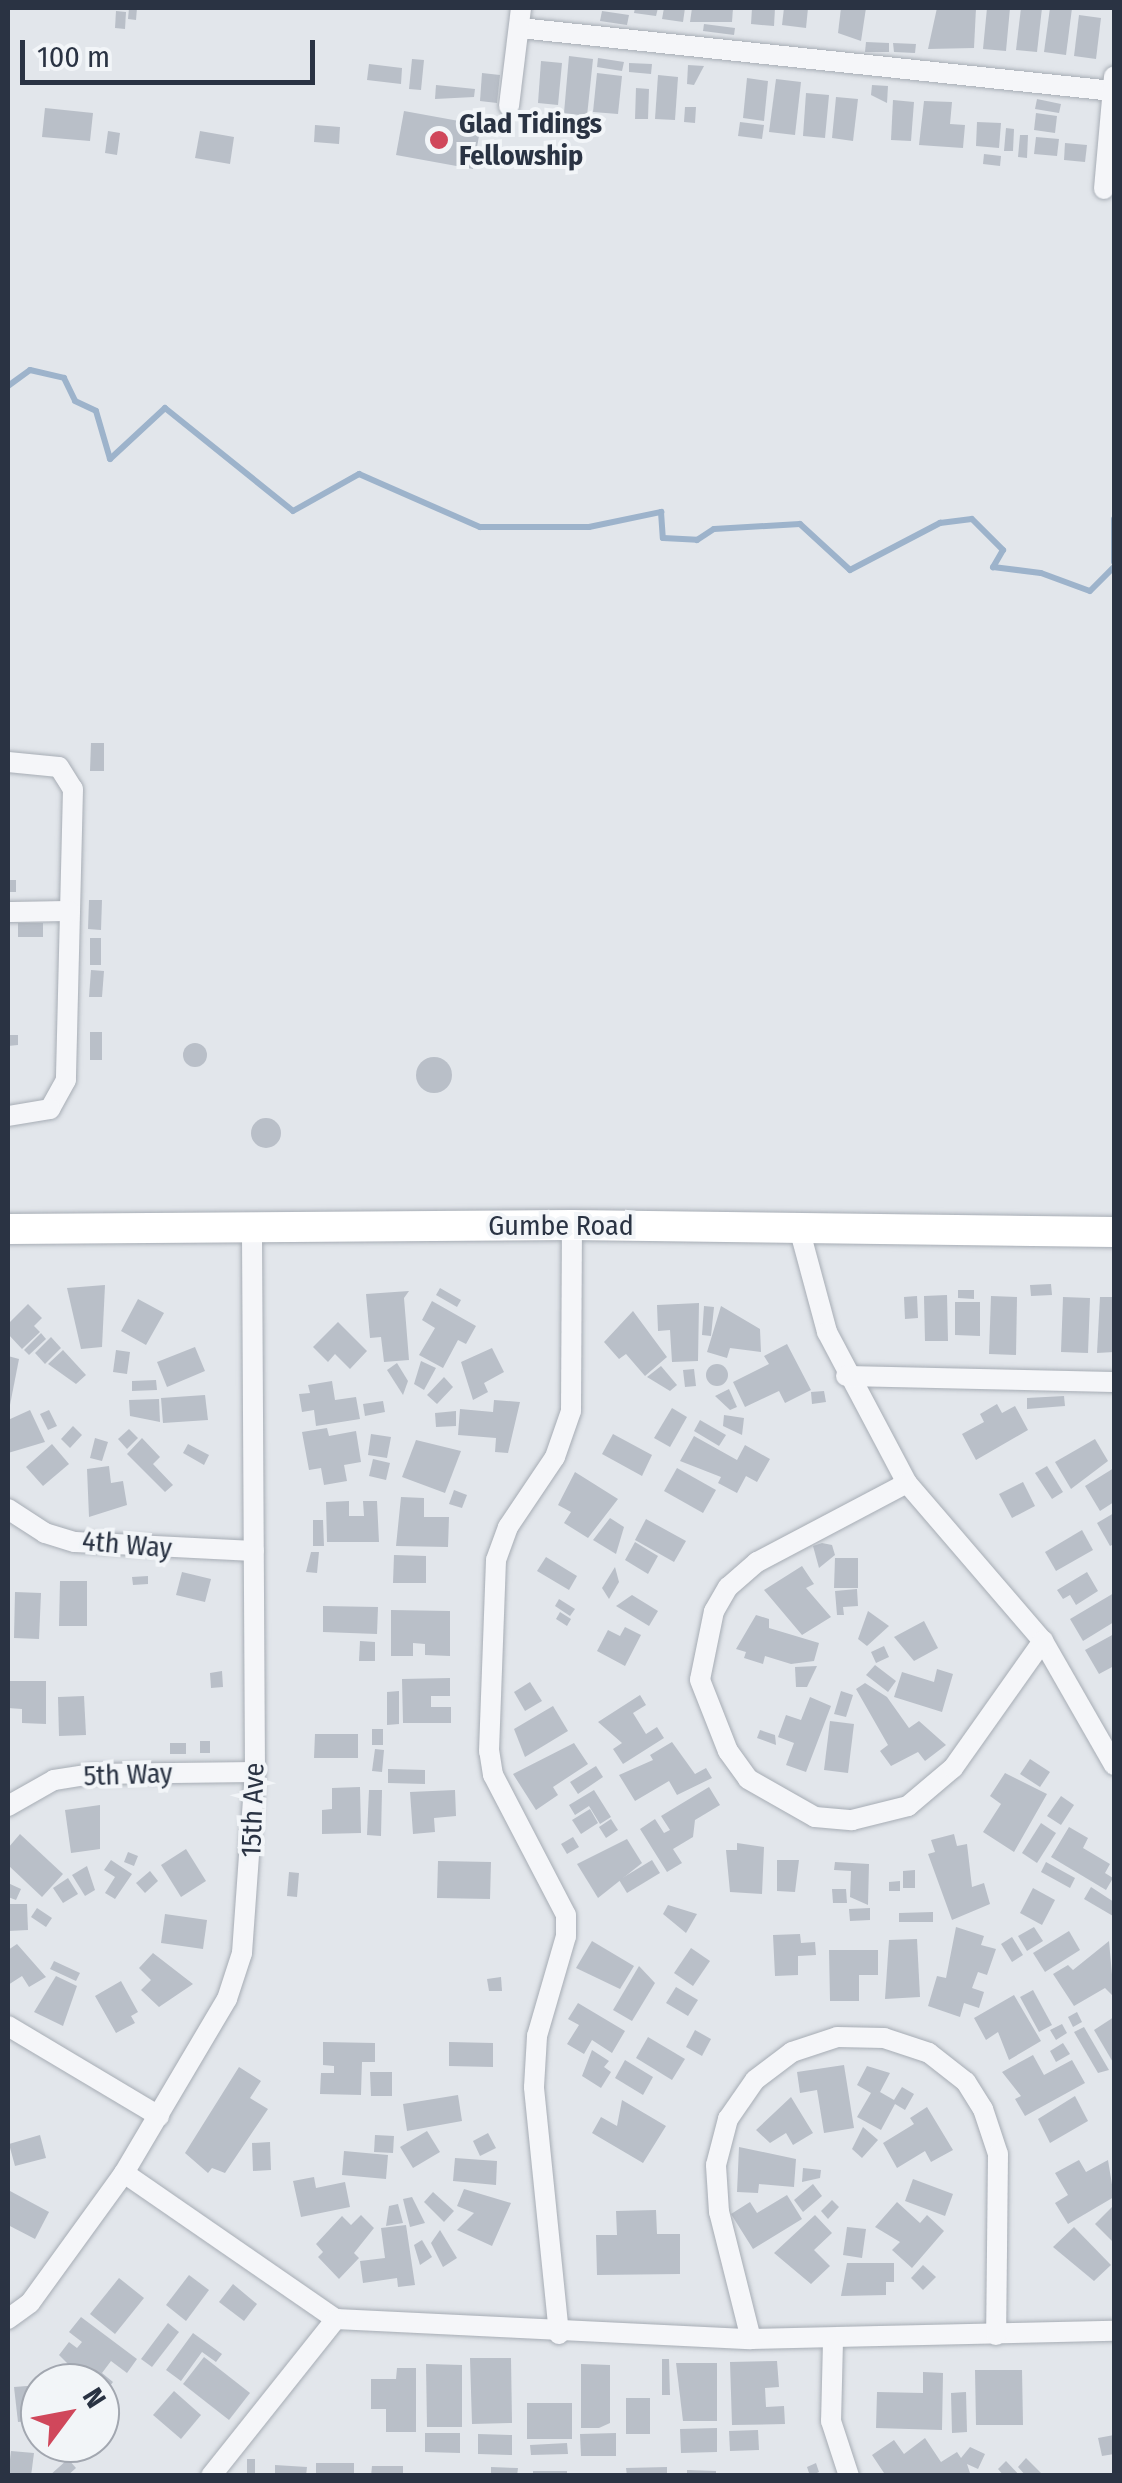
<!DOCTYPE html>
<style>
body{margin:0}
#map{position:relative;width:1122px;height:2483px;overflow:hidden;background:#e2e6eb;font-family:"Fira Sans Condensed",sans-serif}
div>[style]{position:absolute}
.stream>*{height:6px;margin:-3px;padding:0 3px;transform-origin:3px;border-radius:3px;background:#9db3cb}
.building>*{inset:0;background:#b9bfc8}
.round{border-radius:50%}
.roads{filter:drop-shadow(0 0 2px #a7adb5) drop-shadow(0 0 2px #a7adb5)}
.street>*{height:20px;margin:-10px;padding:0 10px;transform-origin:10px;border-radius:10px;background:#f5f6f9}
.secondary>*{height:30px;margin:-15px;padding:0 15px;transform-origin:15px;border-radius:15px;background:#fff}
.dots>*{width:28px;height:28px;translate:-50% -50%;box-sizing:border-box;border:5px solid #f2f5f8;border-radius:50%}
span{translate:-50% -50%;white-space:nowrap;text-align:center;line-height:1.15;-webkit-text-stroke:8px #f2f5f8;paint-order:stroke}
.poi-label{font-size:28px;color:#2a3343;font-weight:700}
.left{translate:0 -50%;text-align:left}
.street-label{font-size:28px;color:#2a3343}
.frame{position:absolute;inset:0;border:10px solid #2a3343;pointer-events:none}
.north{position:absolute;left:20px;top:2363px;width:100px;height:100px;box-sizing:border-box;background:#f2f5f8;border:2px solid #a2a7b0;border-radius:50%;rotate:58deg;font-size:28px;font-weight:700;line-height:40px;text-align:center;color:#2a3343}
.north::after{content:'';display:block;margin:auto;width:35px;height:45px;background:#d0475b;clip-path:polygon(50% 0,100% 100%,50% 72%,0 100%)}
.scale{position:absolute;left:20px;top:40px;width:295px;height:45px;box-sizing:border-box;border:5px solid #2a3343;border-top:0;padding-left:12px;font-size:30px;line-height:35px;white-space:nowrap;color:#2a3343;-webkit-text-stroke:8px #f2f5f8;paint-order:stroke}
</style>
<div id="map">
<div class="stream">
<div style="left:8px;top:386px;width:27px;rotate:-36deg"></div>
<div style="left:30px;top:370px;width:35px;rotate:13deg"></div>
<div style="left:64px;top:378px;width:25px;rotate:64deg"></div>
<div style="left:75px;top:401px;width:23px;rotate:25deg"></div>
<div style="left:96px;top:411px;width:50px;rotate:73.7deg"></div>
<div style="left:110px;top:459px;width:75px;rotate:-42.8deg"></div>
<div style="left:165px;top:408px;width:164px;rotate:38.8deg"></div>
<div style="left:293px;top:511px;width:76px;rotate:-29.3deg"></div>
<div style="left:359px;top:474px;width:132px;rotate:23.7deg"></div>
<div style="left:480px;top:527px;width:109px"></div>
<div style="left:589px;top:527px;width:74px;rotate:-11.8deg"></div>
<div style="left:661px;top:512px;width:26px;rotate:86deg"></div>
<div style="left:663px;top:538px;width:34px;rotate:3deg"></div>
<div style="left:697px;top:540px;width:20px;rotate:-33deg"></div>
<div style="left:714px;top:529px;width:86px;rotate:-3.3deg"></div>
<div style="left:800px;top:524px;width:68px;rotate:42.6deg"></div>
<div style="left:850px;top:570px;width:102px;rotate:-27.6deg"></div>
<div style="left:940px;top:523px;width:32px;rotate:-7deg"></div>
<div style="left:972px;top:519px;width:44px;rotate:45deg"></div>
<div style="left:1003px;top:550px;width:20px;rotate:120deg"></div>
<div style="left:993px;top:567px;width:48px;rotate:7.1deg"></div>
<div style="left:1041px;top:573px;width:52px;rotate:20.2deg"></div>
<div style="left:1090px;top:591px;width:34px;rotate:-45deg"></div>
<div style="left:1114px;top:519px;width:43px;rotate:90deg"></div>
</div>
<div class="building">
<div style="clip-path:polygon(129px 8px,137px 8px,136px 20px,128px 19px)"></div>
<div style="clip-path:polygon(635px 8px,658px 8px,656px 16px,634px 13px)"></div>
<div style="clip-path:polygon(664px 8px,685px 8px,683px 22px,662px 19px)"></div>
<div style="clip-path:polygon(692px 8px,733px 8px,732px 22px,690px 22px)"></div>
<div style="clip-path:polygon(752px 8px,775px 8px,774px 26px,751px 24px)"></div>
<div style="clip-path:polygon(784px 8px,808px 8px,806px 28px,782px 25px)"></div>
<div style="clip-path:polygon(841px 8px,866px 8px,861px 41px,838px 33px)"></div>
<div style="clip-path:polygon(937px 8px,976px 8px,974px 48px,928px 49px)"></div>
<div style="clip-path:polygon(987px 8px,1010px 8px,1006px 51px,983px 49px)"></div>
<div style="clip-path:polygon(1021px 8px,1042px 8px,1037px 52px,1016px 50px)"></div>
<div style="clip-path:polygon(1050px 8px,1072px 8px,1066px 55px,1044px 52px)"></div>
<div style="clip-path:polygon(116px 11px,126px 12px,125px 29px,115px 28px)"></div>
<div style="clip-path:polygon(602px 11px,629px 15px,627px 25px,600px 21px)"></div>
<div style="clip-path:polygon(1079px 15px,1101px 18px,1096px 59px,1074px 56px)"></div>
<div style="clip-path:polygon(704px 24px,735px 28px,734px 35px,703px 31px)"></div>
<div style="clip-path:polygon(866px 42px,889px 43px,889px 52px,865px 52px)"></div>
<div style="clip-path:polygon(893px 43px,916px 44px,915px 53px,894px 52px)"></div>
<div style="clip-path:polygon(569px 56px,593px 59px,587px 116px,564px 113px)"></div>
<div style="clip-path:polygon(598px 58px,624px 62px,622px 71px,597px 67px)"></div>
<div style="clip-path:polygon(412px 59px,424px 60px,421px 90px,409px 89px)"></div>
<div style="clip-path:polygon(541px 61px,562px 63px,558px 105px,538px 103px)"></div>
<div style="clip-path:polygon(629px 63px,652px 64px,651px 74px,629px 72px)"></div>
<div style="clip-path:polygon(369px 64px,402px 68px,401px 84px,367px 80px)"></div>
<div style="clip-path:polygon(688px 65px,704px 66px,694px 85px,687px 84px)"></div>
<div style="clip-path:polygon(482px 73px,500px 75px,497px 103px,480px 101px)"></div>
<div style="clip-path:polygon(597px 73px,622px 76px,618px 114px,593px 112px)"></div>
<div style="clip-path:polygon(658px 75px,678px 77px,675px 120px,655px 119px)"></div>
<div style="clip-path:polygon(747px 78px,768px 81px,764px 121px,743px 118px)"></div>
<div style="clip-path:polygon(776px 79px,801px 82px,795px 135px,769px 132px)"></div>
<div style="clip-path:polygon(436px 85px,475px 89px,474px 97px,435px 99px)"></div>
<div style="clip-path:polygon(872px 85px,888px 86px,887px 103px,871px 95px)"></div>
<div style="clip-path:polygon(636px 88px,649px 89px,648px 119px,635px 119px)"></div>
<div style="clip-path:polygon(806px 93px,829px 95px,825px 138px,803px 136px)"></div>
<div style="clip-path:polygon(836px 97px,858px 99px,853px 141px,832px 138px)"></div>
<div style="clip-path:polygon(1037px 99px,1061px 104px,1059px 113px,1035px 109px)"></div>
<div style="clip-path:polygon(893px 100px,914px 102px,911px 141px,891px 140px)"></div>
<div style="clip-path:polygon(924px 101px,952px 102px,950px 124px,965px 125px,963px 148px,919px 145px)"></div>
<div style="clip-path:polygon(685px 107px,696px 107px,695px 123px,684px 122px)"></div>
<div style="clip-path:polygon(45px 108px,93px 113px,90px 141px,42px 137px)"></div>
<div style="clip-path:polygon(404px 111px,481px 125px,473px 169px,396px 155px)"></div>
<div style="clip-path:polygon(1036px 113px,1057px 116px,1055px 133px,1034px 130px)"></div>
<div style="clip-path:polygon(740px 122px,764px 125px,762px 139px,738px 136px)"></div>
<div style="clip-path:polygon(977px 122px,1001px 123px,999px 148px,976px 146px)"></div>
<div style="clip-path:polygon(315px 125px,340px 127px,339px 144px,314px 142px)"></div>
<div style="clip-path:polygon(1006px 128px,1014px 129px,1013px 151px,1004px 151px)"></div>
<div style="clip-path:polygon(108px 131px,120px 133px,117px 155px,105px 153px)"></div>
<div style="clip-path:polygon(200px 131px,234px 137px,230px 164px,195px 158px)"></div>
<div style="clip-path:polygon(1020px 135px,1028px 135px,1027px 158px,1018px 157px)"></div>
<div style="clip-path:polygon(1036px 137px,1059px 139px,1057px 156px,1034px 154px)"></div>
<div style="clip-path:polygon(1065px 143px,1087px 145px,1085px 162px,1064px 160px)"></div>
<div style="clip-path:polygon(984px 154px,1001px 156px,1000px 166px,983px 164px)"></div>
<div style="clip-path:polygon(91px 743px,104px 743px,104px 771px,90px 771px)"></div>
<div style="clip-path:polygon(8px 880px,16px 880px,16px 892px,8px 892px)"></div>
<div style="clip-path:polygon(89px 900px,102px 900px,101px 930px,88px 929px)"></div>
<div style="clip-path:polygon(18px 923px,43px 923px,43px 937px,18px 937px)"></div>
<div style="clip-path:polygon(90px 938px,101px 938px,101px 965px,90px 965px)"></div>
<div style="clip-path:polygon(91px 970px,104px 971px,102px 997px,89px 997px)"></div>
<div style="clip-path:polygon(90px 1032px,102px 1032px,102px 1060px,90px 1060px)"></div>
<div style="clip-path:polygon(8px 1035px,18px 1035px,18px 1045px,8px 1046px)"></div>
<div class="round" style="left:183px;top:1043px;width:24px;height:24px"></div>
<div class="round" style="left:416px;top:1057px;width:36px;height:36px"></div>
<div class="round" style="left:251px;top:1118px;width:30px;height:30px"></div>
<div style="clip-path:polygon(1051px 1284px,1052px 1295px,1031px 1296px,1030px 1285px)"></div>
<div style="clip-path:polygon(105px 1285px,102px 1347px,81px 1349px,67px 1288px)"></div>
<div style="clip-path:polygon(440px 1288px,461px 1300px,457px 1307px,436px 1295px)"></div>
<div style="clip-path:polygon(958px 1290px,974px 1290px,974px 1299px,958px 1298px)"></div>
<div style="clip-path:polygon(409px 1291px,404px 1298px,409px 1360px,384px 1362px,381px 1337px,370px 1338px,366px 1294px)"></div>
<div style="clip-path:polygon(947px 1295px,948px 1341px,925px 1341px,924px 1296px)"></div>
<div style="clip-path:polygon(917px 1296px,918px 1318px,905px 1319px,904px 1297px)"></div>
<div style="clip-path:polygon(991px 1296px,1017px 1297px,1016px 1355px,989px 1354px)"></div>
<div style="clip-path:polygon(1063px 1297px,1090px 1298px,1088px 1353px,1061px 1352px)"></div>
<div style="clip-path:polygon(1100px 1297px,1114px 1297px,1114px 1352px,1097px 1353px)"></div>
<div style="clip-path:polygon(138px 1299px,164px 1313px,146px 1345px,121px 1331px)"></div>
<div style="clip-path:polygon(432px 1301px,476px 1326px,466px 1344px,458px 1340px,443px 1368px,419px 1355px,435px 1328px,422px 1320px)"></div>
<div style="clip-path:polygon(955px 1302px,980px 1302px,980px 1336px,955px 1335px)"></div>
<div style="clip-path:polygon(699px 1303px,698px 1361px,672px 1362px,670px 1330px,658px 1331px,657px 1305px)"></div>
<div style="clip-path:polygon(28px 1304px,42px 1318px,34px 1326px,40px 1332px,22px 1349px,8px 1334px,8px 1324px)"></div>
<div style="clip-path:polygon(704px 1306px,714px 1307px,711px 1336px,702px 1335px)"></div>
<div style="clip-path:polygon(721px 1306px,760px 1329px,761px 1352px,730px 1348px,727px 1358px,707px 1352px)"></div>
<div style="clip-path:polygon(633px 1311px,667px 1357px,645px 1376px,626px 1354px,619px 1359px,604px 1342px)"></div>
<div style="clip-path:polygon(338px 1322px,367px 1351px,350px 1369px,335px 1354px,328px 1362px,313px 1347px)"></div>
<div style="clip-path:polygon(41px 1333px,46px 1339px,29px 1355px,24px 1350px)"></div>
<div style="clip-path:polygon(51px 1337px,61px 1348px,45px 1364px,35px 1353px)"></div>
<div style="clip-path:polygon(787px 1344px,811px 1390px,785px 1403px,779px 1391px,745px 1407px,733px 1382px,769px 1364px,764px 1356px)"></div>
<div style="clip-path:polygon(195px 1347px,205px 1371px,167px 1387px,157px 1362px)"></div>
<div style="clip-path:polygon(492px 1348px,504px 1372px,484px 1383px,488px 1392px,473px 1400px,461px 1362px)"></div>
<div style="clip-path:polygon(63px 1350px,86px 1375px,76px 1384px,48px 1364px)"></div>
<div style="clip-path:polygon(116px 1350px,130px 1352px,127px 1374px,113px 1372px)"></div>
<div style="clip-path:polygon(8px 1356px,19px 1359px,9px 1410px,8px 1409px)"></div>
<div style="clip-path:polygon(421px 1361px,436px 1368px,424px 1390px,414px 1384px)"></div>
<div style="clip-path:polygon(397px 1363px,408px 1381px,403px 1395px,387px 1370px)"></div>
<div class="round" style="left:706px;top:1364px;width:22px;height:22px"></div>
<div style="clip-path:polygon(661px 1366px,677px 1385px,670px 1391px,647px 1377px)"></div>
<div style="clip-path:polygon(694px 1369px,696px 1386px,685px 1387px,683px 1370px)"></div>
<div style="clip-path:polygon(444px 1377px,453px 1387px,437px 1404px,427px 1395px)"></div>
<div style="clip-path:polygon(156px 1380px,157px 1390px,132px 1391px,132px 1381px)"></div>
<div style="clip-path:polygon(332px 1381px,335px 1400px,356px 1397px,360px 1419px,316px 1426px,314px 1410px,302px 1412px,299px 1394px,310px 1393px,308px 1385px)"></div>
<div style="clip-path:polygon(729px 1389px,737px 1407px,730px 1410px,715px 1396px)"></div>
<div style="clip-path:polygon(824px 1391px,826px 1402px,812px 1404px,811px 1392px)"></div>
<div style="clip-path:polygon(205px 1395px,208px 1420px,163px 1423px,161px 1398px)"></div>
<div style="clip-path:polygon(1064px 1396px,1065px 1406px,1027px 1409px,1027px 1398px)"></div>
<div style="clip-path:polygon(159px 1399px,160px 1422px,130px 1416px,129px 1400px)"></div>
<div style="clip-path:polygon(494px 1400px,520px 1402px,508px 1453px,495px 1452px,496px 1438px,458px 1435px,460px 1409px,493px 1412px)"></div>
<div style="clip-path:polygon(383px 1401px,385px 1412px,365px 1416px,363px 1404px)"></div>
<div style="clip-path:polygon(997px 1404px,1002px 1413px,1015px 1406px,1028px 1430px,976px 1460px,962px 1434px,984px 1422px,980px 1414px)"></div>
<div style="clip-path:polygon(672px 1408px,687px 1417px,670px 1447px,654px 1438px)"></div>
<div style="clip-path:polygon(30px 1410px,45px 1442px,8px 1453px,8px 1420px)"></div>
<div style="clip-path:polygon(49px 1410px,57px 1426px,48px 1430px,40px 1414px)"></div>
<div style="clip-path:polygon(456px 1411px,456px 1426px,436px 1427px,435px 1413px)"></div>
<div style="clip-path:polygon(724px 1415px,744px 1418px,742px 1435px,723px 1426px)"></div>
<div style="clip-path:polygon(700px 1420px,726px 1435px,719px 1446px,694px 1431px)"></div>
<div style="clip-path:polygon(73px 1426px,82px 1435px,70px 1448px,61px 1439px)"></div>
<div style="clip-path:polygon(327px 1428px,329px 1436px,356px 1431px,361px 1462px,344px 1465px,347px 1481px,324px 1485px,321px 1468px,309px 1470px,302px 1432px)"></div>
<div style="clip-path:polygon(129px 1429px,138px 1438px,127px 1449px,118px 1439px)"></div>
<div style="clip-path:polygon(371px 1434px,391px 1437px,387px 1458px,368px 1455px)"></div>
<div style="clip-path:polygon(613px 1434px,652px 1455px,642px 1476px,602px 1454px)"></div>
<div style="clip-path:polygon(694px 1436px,737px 1460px,745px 1445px,770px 1459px,757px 1482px,746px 1476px,737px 1493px,718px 1483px,721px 1477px,680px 1461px)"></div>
<div style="clip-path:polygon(95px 1438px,108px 1442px,102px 1461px,90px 1458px)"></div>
<div style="clip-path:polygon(142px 1438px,160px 1457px,153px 1464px,173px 1485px,165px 1492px,127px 1454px)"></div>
<div style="clip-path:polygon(1095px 1439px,1108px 1461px,1071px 1489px,1055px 1462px)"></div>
<div style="clip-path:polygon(416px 1440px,461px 1451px,445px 1493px,402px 1477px)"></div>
<div style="clip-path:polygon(52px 1444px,69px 1464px,43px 1486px,26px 1467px)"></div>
<div style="clip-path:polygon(188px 1444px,209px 1455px,204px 1465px,183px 1453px)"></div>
<div style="clip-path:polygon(373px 1459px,390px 1463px,386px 1480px,369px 1476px)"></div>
<div style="clip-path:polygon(109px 1466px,111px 1483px,123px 1481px,127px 1505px,89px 1517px,87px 1469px)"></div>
<div style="clip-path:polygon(1047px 1466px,1063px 1492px,1052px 1499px,1035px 1473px)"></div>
<div style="clip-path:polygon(677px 1468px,716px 1490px,703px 1513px,664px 1491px)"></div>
<div style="clip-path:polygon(1114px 1468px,1114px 1502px,1100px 1511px,1085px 1486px)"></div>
<div style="clip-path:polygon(575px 1472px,618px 1499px,588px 1538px,564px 1523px,571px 1512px,558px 1505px)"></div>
<div style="clip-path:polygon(1023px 1482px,1035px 1506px,1012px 1518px,999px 1494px)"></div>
<div style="clip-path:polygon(454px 1490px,467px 1495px,462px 1508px,449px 1504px)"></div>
<div style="clip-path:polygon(401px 1497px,424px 1498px,424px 1517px,449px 1517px,448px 1547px,396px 1546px)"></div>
<div style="clip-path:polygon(349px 1501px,349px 1516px,364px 1516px,363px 1501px,377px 1501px,379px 1542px,327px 1542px,326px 1502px)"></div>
<div style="clip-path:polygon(1114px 1513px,1114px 1544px,1110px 1546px,1097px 1523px)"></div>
<div style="clip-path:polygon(610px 1518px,624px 1527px,616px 1554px,593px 1540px)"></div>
<div style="clip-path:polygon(646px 1519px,686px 1541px,674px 1562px,635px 1540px)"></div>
<div style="clip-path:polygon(313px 1520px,323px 1520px,324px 1546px,313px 1546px)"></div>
<div style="clip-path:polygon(1082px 1530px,1093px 1550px,1056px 1571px,1045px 1552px)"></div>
<div style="clip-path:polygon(635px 1542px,658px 1556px,648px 1574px,625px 1560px)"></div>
<div style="clip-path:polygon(822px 1543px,832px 1545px,835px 1555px,819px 1568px,813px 1546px)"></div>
<div style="clip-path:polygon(311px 1552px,319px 1552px,317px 1573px,306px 1572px)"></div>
<div style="clip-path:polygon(394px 1555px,426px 1556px,426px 1583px,393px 1583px)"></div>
<div style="clip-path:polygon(546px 1557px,577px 1576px,569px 1590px,537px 1571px)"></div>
<div style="clip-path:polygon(835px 1558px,858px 1558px,858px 1588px,834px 1588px)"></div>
<div style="clip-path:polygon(802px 1566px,814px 1584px,806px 1588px,831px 1617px,802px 1635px,764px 1590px)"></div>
<div style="clip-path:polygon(615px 1567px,619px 1582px,609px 1599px,602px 1588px)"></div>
<div style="clip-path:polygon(182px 1572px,211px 1579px,205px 1602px,176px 1595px)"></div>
<div style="clip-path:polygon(1087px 1572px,1098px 1591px,1076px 1605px,1070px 1595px,1063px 1599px,1057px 1590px)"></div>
<div style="clip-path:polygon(148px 1576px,148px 1584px,133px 1585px,132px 1577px)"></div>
<div style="clip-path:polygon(60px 1581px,87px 1581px,87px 1626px,59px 1626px)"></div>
<div style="clip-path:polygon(857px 1589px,858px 1606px,843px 1607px,844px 1615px,837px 1615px,835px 1591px)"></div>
<div style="clip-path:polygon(15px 1592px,41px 1593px,39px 1639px,14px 1638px)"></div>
<div style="clip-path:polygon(1114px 1593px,1114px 1622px,1083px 1641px,1070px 1619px)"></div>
<div style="clip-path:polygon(632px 1595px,658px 1611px,649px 1626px,616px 1606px)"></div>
<div style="clip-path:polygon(559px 1599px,575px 1609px,570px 1616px,555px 1606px)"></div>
<div style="clip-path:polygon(323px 1606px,378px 1607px,377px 1634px,323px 1632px)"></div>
<div style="clip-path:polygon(391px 1610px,450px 1611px,450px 1656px,425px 1655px,425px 1644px,413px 1643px,413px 1656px,391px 1656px)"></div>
<div style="clip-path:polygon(868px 1611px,889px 1626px,867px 1646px,858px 1639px)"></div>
<div style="clip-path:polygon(560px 1612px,571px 1619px,567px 1626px,556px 1619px)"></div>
<div style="clip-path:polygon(756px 1615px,769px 1619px,769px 1628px,819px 1643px,814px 1661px,791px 1664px,765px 1656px,763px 1664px,744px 1658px,746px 1652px,736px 1649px)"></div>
<div style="clip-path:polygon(924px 1621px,938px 1648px,914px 1661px,894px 1637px)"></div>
<div style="clip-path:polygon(625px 1627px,641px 1635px,625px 1666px,597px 1651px,608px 1630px,620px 1636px)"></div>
<div style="clip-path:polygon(1114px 1634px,1114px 1666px,1099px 1674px,1085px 1650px)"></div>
<div style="clip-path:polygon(360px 1641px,375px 1642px,375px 1661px,359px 1661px)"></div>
<div style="clip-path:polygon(884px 1646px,889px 1657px,876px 1663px,871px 1652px)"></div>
<div style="clip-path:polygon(875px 1665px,896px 1681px,888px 1692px,866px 1675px)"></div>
<div style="clip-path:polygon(817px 1666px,807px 1687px,796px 1687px,795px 1667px)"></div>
<div style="clip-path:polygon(937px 1669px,953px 1674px,942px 1712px,894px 1697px,902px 1672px,934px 1682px)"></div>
<div style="clip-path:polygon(222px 1671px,223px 1687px,211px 1688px,210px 1673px)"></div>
<div style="clip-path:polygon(450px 1678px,450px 1696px,431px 1696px,431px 1707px,451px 1707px,451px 1723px,403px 1723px,402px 1679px)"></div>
<div style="clip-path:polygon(8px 1681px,46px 1681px,46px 1724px,22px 1723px,22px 1709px,8px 1708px)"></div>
<div style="clip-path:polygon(530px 1682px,542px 1701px,525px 1711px,514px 1692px)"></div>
<div style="clip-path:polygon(865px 1683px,887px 1697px,909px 1728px,919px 1721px,946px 1745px,925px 1761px,918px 1752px,891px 1766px,880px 1751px,888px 1745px,856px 1689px)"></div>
<div style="clip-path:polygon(399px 1691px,399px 1724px,387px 1725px,387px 1692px)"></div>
<div style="clip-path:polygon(841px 1691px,853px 1695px,846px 1717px,834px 1714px)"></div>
<div style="clip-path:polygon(640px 1695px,646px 1705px,633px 1713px,646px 1734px,657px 1727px,664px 1738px,623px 1764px,613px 1749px,622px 1743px,598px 1722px)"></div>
<div style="clip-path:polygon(84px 1696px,86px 1735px,59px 1736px,58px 1697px)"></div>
<div style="clip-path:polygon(810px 1697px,831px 1706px,806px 1772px,786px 1765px,794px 1743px,778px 1737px,786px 1715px,801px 1720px)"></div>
<div style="clip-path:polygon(553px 1706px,568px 1731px,525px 1757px,514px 1729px)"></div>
<div style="clip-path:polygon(830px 1721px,854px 1724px,848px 1773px,824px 1770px)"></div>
<div style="clip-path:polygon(372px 1729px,383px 1729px,383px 1745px,372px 1745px)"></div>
<div style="clip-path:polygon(760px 1730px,775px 1735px,776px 1745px,757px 1738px)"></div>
<div style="clip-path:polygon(315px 1734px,358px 1734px,358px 1758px,314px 1758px)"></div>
<div style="clip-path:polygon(200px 1741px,210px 1741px,210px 1753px,200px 1753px)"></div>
<div style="clip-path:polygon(672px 1742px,695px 1774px,706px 1768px,712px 1778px,677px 1795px,669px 1781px,635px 1801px,619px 1775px,653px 1760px,650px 1755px)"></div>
<div style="clip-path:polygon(170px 1743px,186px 1743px,186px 1754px,170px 1754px)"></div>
<div style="clip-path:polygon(574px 1743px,588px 1764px,553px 1787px,558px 1795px,536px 1810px,513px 1774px)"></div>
<div style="clip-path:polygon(375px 1749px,384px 1750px,382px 1772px,372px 1771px)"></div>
<div style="clip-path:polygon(1030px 1759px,1050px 1772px,1040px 1787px,1020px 1774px)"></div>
<div style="clip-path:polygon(596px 1766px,603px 1777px,578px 1794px,570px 1782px)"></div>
<div style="clip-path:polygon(388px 1769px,425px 1770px,425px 1784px,388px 1783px)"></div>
<div style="clip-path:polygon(1005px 1773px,1047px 1794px,1014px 1852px,983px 1832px,1001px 1804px,990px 1796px)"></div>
<div style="clip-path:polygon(360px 1787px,361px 1833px,322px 1834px,322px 1810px,332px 1809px,332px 1788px)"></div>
<div style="clip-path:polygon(709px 1787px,720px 1805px,695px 1820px,693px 1837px,673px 1849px,682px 1863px,667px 1872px,640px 1829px,655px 1819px,664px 1833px,670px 1830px,661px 1816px)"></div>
<div style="clip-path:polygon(369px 1790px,382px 1790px,381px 1836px,367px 1835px)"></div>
<div style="clip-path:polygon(455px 1790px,456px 1816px,434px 1818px,435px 1832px,413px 1834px,410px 1792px)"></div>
<div style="clip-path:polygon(594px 1790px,611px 1817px,600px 1824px,589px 1806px,575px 1815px,569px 1805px)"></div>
<div style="clip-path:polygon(1061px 1796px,1074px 1805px,1061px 1825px,1047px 1816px)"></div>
<div style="clip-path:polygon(100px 1805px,100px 1849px,71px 1853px,65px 1810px)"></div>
<div style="clip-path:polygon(590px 1809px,598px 1823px,581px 1834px,572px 1820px)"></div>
<div style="clip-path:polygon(611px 1819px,618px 1830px,606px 1838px,599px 1827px)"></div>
<div style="clip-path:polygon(1041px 1823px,1056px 1833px,1037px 1863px,1022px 1853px)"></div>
<div style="clip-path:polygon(1069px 1827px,1088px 1838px,1083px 1848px,1110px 1864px,1105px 1873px,1113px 1878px,1106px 1890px,1051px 1857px)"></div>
<div style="clip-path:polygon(20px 1834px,63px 1874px,42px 1897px,8px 1865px,8px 1848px)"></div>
<div style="clip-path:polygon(954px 1834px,957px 1846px,967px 1844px,972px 1887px,984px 1883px,990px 1904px,952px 1920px,928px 1854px,935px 1852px,931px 1840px)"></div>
<div style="clip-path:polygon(573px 1837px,579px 1847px,567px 1854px,561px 1844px)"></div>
<div style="clip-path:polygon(627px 1839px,642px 1863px,598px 1898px,577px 1864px)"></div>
<div style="clip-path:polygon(737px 1843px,764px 1847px,762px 1894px,730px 1892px,726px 1850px,737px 1850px)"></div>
<div style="clip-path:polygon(186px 1849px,206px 1881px,181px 1897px,161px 1865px)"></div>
<div style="clip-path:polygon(128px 1852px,138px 1856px,134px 1866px,124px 1862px)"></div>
<div style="clip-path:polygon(111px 1860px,132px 1874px,115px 1899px,105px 1893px,115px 1877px,104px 1870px)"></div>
<div style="clip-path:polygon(652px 1860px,660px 1873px,627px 1893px,619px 1880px)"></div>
<div style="clip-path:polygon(777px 1860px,799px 1860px,795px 1892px,777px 1891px)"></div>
<div style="clip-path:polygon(438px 1861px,491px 1862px,490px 1899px,437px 1898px)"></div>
<div style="clip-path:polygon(835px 1862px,869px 1864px,868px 1905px,850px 1897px,851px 1871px,834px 1870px)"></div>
<div style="clip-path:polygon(1046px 1862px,1075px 1878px,1070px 1888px,1041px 1872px)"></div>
<div style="clip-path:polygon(87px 1866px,95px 1890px,85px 1896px,72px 1875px)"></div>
<div style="clip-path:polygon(915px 1870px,915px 1888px,903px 1888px,903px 1871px)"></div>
<div style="clip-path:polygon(150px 1871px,158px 1881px,145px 1893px,136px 1883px)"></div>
<div style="clip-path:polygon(289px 1872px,299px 1873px,297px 1897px,287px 1896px)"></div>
<div style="clip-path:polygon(68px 1878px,78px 1894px,63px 1903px,53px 1888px)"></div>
<div style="clip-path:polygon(900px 1881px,900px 1891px,889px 1891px,889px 1882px)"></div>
<div style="clip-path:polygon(8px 1883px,21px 1889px,16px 1900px,8px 1897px)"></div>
<div style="clip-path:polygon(1091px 1887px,1114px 1902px,1113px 1916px,1084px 1899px)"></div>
<div style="clip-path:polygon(1033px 1888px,1055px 1900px,1042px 1925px,1020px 1913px)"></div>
<div style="clip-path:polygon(832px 1889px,846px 1889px,847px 1903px,833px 1903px)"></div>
<div style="clip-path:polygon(8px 1904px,27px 1904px,28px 1930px,8px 1931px)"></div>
<div style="clip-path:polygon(668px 1905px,697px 1914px,686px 1933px,663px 1914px)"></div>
<div style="clip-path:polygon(37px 1908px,52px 1918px,46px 1927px,31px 1917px)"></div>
<div style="clip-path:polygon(870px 1908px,870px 1920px,850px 1921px,849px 1909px)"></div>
<div style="clip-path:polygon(933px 1912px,933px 1922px,899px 1922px,899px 1913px)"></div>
<div style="clip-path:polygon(165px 1914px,207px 1920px,203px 1949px,161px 1943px)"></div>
<div style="clip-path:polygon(956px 1927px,984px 1936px,981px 1945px,996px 1949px,987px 1975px,978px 1972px,972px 1988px,984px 1992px,979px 2008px,964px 2003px,960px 2017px,928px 2006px,937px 1976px,946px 1978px)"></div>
<div style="clip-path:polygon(1034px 1927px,1043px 1941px,1027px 1951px,1018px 1936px)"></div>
<div style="clip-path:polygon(1069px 1931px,1080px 1950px,1045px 1972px,1033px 1953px)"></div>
<div style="clip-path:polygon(800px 1934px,801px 1943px,815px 1942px,816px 1955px,798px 1956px,798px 1975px,775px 1976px,773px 1935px)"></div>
<div style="clip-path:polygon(1012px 1937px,1023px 1955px,1012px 1962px,1001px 1944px)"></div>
<div style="clip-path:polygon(917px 1939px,920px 1997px,885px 1999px,889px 1940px)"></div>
<div style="clip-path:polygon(592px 1941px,634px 1966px,620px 1989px,576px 1968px)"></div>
<div style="clip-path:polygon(1109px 1941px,1114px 1997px,1105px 1988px,1074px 2006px,1053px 1974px,1068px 1965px,1073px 1970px)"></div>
<div style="clip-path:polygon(17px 1944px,46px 1977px,29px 1987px,22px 1976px,8px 1985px,8px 1950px)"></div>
<div style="clip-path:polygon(691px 1948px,710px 1961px,693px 1986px,674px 1973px)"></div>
<div style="clip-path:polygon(829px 1950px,878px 1950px,878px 1975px,859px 1975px,859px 2001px,830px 2001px)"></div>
<div style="clip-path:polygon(153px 1953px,193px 1984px,159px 2007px,141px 1990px,151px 1980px,139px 1968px)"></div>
<div style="clip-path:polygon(54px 1961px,80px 1973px,76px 1981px,50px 1969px)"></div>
<div style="clip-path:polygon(639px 1966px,655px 1983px,632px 2021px,613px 2010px)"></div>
<div style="clip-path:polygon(56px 1976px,77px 1986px,63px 2026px,34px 2012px)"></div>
<div style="clip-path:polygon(501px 1977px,502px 1991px,489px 1991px,487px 1979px)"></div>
<div style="clip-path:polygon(121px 1981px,138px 2012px,131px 2016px,135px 2023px,116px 2033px,95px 1996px)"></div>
<div style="clip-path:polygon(676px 1987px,698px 2000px,688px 2016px,666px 2003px)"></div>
<div style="clip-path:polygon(1033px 1990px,1052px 2025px,1039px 2032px,1020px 1997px)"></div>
<div style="clip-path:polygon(1014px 1995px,1041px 2041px,1009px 2060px,998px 2032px,986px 2040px,974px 2018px)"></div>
<div style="clip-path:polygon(578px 2003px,625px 2031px,612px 2053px,592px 2040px,584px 2054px,567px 2044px,579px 2025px,568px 2019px)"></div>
<div style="clip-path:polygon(1077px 2012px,1082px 2022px,1073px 2027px,1068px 2017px)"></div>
<div style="clip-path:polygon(1114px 2017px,1114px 2064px,1094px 2030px)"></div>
<div style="clip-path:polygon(1062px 2024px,1067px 2033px,1056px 2040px,1050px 2030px)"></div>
<div style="clip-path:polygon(1084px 2027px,1109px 2070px,1098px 2073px,1074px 2032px)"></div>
<div style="clip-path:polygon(695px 2030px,711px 2039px,702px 2056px,686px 2047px)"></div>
<div style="clip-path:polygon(648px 2037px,685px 2059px,672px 2080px,636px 2058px)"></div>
<div style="clip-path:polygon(323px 2042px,375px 2043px,375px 2062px,362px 2062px,361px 2095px,320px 2094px,321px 2073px,334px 2073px,334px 2066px,323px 2065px)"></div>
<div style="clip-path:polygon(449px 2042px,493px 2043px,493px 2067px,449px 2066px)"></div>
<div style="clip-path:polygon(1063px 2043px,1070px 2054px,1056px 2062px,1050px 2051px)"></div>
<div style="clip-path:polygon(592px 2050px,609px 2061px,604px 2067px,611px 2072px,601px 2088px,582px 2076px)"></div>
<div style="clip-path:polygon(1033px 2055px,1044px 2075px,1072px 2060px,1085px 2083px,1025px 2116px,1015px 2099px,1021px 2096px,1002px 2072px)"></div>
<div style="clip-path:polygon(625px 2060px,653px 2077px,643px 2095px,615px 2078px)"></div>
<div style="clip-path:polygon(844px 2065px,854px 2128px,824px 2133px,817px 2090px,800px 2093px,797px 2072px)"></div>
<div style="clip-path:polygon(867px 2066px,890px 2073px,880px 2092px,894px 2100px,902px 2087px,914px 2094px,905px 2110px,895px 2104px,881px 2130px,857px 2117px,871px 2093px,857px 2085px)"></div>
<div style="clip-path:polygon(239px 2067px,261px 2081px,250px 2098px,268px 2109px,225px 2173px,212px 2168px,208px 2173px,185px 2153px)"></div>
<div style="clip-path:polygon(370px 2072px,392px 2072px,392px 2096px,371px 2096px)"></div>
<div style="clip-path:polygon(458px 2095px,462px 2121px,407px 2131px,403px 2104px)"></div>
<div style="clip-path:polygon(1075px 2096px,1088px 2121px,1050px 2143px,1038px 2119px)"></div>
<div style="clip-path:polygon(791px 2097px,813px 2133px,793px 2145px,786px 2133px,770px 2143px,756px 2130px)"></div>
<div style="clip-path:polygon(622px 2100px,666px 2126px,643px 2163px,592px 2133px,601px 2117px,617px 2126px)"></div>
<div style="clip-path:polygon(927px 2107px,953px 2150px,931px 2162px,925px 2151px,897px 2168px,883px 2143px,914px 2124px,910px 2118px)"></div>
<div style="clip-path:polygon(863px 2127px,878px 2140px,862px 2158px,852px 2149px)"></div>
<div style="clip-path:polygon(427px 2131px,440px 2152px,413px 2168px,400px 2147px)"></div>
<div style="clip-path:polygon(488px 2133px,496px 2148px,480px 2156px,473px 2141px)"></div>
<div style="clip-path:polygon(40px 2135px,46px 2158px,15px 2166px,9px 2144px)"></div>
<div style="clip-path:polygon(375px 2135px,394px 2136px,393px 2153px,374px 2152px)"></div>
<div style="clip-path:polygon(270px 2142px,271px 2170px,253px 2171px,252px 2143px)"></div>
<div style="clip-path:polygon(739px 2147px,796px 2159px,794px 2187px,759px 2184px,758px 2193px,737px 2192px)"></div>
<div style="clip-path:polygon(344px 2151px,388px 2155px,386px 2179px,342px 2175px)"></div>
<div style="clip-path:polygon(455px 2158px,497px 2161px,496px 2185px,453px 2181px)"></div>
<div style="clip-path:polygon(1079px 2160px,1086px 2172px,1108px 2160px,1114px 2197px,1068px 2224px,1055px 2203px,1068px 2195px,1055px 2173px)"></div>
<div style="clip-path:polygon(803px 2168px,821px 2170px,820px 2178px,802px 2182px)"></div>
<div style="clip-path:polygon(314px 2177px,316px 2188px,345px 2182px,350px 2207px,301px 2217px,293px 2181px)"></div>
<div style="clip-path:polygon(913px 2179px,953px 2194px,945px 2216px,905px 2201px)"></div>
<div style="clip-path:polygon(813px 2184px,822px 2196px,803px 2212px,794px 2200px)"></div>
<div style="clip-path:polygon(464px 2189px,511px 2203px,492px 2246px,457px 2230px,474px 2213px,457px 2206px)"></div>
<div style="clip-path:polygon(10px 2191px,49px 2212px,35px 2239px,8px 2225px)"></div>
<div style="clip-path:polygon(433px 2192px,454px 2211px,444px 2222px,424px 2202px)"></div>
<div style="clip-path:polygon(787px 2195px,802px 2219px,753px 2249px,731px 2214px,750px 2202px,757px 2213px)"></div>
<div style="clip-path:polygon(412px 2197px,425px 2223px,410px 2227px,403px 2199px)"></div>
<div style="clip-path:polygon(832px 2200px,839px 2207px,828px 2219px,821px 2211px)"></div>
<div style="clip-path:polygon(897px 2202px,920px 2223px,927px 2215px,944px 2231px,912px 2268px,892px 2250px,900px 2242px,875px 2227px)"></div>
<div style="clip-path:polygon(398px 2204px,403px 2223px,386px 2226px,389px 2206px)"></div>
<div style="clip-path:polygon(1112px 2207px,1114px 2209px,1114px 2243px,1095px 2224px)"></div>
<div style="clip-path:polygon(656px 2210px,657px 2234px,680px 2234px,680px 2274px,597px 2275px,596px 2235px,617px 2235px,616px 2211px)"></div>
<div style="clip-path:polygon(361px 2215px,374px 2228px,354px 2253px,359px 2258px,339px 2279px,318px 2257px,323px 2252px,316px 2244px,342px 2216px,351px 2225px)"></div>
<div style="clip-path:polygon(815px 2215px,832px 2233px,814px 2250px,830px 2266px,811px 2284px,774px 2253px)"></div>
<div style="clip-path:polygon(406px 2225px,415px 2285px,398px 2287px,397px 2278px,363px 2283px,360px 2261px,385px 2258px,381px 2228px)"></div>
<div style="clip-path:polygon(847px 2227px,866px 2229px,862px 2258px,843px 2255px)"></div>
<div style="clip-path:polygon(1074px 2227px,1111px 2265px,1094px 2281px,1053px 2247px)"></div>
<div style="clip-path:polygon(440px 2230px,457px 2258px,443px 2267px,431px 2243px)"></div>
<div style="clip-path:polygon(422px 2240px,432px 2257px,420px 2265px,414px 2245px)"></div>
<div style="clip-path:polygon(847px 2263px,894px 2263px,894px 2282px,886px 2282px,886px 2295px,841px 2296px)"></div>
<div style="clip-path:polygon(923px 2265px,936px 2277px,923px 2290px,911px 2278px)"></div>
<div style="clip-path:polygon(189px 2275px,209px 2290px,186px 2321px,166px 2305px)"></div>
<div style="clip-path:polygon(119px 2278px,144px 2298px,115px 2334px,90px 2314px)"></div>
<div style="clip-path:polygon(233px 2284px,257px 2304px,244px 2321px,219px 2302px)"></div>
<div style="clip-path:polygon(81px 2317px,137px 2359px,127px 2373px,111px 2361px,102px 2373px,113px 2382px,107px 2390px,88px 2376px,85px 2381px,59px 2355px,69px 2342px,77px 2348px,82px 2342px,69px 2332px)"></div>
<div style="clip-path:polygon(168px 2323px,179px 2332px,152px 2367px,141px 2359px)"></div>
<div style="clip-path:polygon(193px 2333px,222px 2354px,216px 2362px,202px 2352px,181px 2381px,166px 2370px)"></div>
<div style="clip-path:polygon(204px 2357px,250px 2393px,229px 2420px,183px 2384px)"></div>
<div style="clip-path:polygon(470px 2358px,511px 2358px,512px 2423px,472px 2424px)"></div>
<div style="clip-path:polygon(662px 2359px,669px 2359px,670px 2395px,662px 2395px)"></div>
<div style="clip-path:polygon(777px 2361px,779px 2387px,765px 2388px,766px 2407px,784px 2406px,785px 2424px,732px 2425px,730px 2362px)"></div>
<div style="clip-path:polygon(676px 2363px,717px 2363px,717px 2421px,683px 2421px)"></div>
<div style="clip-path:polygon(426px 2364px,462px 2365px,462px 2427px,427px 2427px)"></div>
<div style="clip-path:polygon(581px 2364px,610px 2365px,610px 2423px,599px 2428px,581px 2428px)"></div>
<div style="clip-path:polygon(397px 2368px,416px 2368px,416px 2432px,386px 2432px,386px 2409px,371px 2409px,371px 2379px,396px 2379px)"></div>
<div style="clip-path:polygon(975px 2370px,1022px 2370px,1023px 2425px,976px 2425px)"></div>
<div style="clip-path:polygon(923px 2372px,943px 2373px,942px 2430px,876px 2428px,877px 2392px,923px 2393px)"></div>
<div style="clip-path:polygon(40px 2385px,40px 2420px,18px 2422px,14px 2387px)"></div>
<div style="clip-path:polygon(174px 2391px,201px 2415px,181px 2439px,153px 2415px)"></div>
<div style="clip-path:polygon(966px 2392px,967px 2432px,952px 2433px,951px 2393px)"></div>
<div style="clip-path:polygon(626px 2398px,650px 2398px,650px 2434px,626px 2434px)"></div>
<div style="clip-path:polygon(527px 2403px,572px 2403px,572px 2439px,527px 2439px)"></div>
<div style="clip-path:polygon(717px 2428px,717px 2452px,681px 2453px,680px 2429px)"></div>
<div style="clip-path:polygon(758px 2430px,759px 2450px,730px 2451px,729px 2431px)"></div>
<div style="clip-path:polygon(425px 2433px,460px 2433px,460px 2453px,425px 2452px)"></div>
<div style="clip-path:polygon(616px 2433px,616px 2456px,581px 2456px,580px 2434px)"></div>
<div style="clip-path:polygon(478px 2434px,512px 2435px,512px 2455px,478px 2454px)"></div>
<div style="clip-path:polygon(1114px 2435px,1114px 2454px,1102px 2456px,1098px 2438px)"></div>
<div style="clip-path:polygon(925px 2438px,941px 2462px,957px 2452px,961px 2458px,970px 2447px,985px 2454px,978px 2469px,967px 2464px,971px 2476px,886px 2476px,872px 2455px,894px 2440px,904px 2454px)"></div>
<div style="clip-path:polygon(567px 2443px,568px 2454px,531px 2455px,530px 2445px)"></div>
<div style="clip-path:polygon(11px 2451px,34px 2453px,31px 2476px,8px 2476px)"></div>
<div style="clip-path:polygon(1026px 2458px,1044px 2476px,1026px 2476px,1018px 2467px)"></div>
<div style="clip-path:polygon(68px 2459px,76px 2468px,67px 2476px,49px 2476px)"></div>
<div style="clip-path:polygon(247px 2459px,255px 2459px,255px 2476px,247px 2476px)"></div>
<div style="clip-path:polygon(1006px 2461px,1020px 2476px,1004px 2476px,998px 2469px)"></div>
<div style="clip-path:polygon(316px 2463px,354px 2463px,354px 2476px,316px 2476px)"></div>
<div style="clip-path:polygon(816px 2463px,819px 2472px,810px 2476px,807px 2467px)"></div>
<div style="clip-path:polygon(275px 2465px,307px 2467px,306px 2476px,275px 2476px)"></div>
<div style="clip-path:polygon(372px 2466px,403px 2466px,403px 2476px,371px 2476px)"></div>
<div style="clip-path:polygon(491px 2467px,518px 2468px,517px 2476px,491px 2476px)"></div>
<div style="clip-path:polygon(667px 2467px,667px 2476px,627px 2476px,626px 2468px)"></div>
<div style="clip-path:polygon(687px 2470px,716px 2471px,716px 2476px,687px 2476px)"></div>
<div style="clip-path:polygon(533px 2471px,567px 2471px,567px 2476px,533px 2476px)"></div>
</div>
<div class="roads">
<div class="street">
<div style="left:520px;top:28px;width:595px;rotate:6.07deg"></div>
<div style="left:509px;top:106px;width:99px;rotate:-83deg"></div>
<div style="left:1104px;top:189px;width:113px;rotate:-84.9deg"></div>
<div style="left:8px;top:762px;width:51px;rotate:5.6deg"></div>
<div style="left:59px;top:767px;width:26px;rotate:58deg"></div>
<div style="left:73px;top:789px;width:291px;rotate:91.4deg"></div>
<div style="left:66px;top:1080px;width:33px;rotate:119deg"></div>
<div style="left:50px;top:1109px;width:43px;rotate:170.5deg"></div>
<div style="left:8px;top:912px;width:62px;rotate:-0.9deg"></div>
<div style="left:799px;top:1228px;width:108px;rotate:74.9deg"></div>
<div style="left:827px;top:1332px;width:171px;rotate:62.1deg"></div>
<div style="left:907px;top:1483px;width:208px;rotate:49.3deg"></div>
<div style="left:1043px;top:1641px;width:143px;rotate:60.2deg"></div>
<div style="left:846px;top:1376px;width:268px;rotate:1.3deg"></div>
<div style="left:907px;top:1483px;width:170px;rotate:152.2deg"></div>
<div style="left:757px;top:1562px;width:38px;rotate:139deg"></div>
<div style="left:728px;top:1587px;width:28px;rotate:120deg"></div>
<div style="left:714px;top:1611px;width:70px;rotate:101.5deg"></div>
<div style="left:700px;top:1680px;width:76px;rotate:68.5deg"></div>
<div style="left:728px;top:1751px;width:34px;rotate:54deg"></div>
<div style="left:748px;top:1779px;width:77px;rotate:29.6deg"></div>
<div style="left:815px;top:1817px;width:37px;rotate:5deg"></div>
<div style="left:852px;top:1820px;width:58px;rotate:-14deg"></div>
<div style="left:908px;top:1806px;width:59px;rotate:-40.2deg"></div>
<div style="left:953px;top:1768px;width:156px;rotate:-54.7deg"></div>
<div style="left:8px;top:1509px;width:44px;rotate:33deg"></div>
<div style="left:45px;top:1533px;width:31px;rotate:17deg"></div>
<div style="left:75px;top:1542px;width:179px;rotate:2.9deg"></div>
<div style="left:8px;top:1806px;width:53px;rotate:-29.5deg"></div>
<div style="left:54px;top:1780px;width:36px;rotate:-9deg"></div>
<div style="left:90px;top:1774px;width:165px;rotate:-0.7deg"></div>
<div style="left:8px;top:2026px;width:176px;rotate:30.8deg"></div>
<div style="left:124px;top:2173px;width:257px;rotate:34.6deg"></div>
<div style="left:336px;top:2319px;width:415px;rotate:2.8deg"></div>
<div style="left:751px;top:2339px;width:363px;rotate:-1.3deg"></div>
<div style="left:8px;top:2319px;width:27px;rotate:-36deg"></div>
<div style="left:30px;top:2303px;width:160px;rotate:-54.1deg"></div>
<div style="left:124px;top:2173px;width:202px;rotate:-59.4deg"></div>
<div style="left:227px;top:1999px;width:48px;rotate:-71.9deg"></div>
<div style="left:242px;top:1953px;width:181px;rotate:-85.9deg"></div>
<div style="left:255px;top:1772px;width:544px;rotate:-90.32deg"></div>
<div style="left:559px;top:2334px;width:248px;rotate:-95.8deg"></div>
<div style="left:534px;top:2087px;width:51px;rotate:-86.6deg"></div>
<div style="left:537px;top:2036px;width:104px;rotate:-73.8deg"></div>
<div style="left:566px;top:1936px;width:21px;rotate:-90deg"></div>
<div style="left:566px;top:1915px;width:158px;rotate:-117.5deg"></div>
<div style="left:493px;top:1775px;width:24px;rotate:-99deg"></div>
<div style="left:489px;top:1751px;width:191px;rotate:-87.9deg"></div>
<div style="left:496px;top:1560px;width:35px;rotate:-70deg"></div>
<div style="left:508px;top:1527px;width:84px;rotate:-56.1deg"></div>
<div style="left:555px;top:1457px;width:49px;rotate:-70.8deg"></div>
<div style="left:571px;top:1411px;width:186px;rotate:-89.7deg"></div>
<div style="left:751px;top:2339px;width:131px;rotate:-104.1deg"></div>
<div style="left:719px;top:2212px;width:47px;rotate:-93.7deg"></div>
<div style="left:716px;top:2165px;width:48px;rotate:-75.4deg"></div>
<div style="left:728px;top:2119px;width:47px;rotate:-55.3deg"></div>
<div style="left:755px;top:2080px;width:46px;rotate:-37.1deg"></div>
<div style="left:792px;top:2052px;width:47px;rotate:-18.4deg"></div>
<div style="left:837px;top:2037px;width:47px;rotate:1.2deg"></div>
<div style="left:884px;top:2038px;width:47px;rotate:18.4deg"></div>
<div style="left:929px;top:2053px;width:47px;rotate:38.1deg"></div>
<div style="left:966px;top:2082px;width:32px;rotate:58deg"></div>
<div style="left:983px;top:2109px;width:47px;rotate:71.6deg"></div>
<div style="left:998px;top:2154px;width:181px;rotate:90.6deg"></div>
<div style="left:833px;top:2341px;width:80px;rotate:91.4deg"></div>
<div style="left:831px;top:2421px;width:58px;rotate:71.9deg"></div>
<div style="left:211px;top:2476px;width:201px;rotate:-51.5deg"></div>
</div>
<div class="secondary">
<div style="left:8px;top:1229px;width:564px;rotate:-0.41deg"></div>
<div style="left:572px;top:1225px;width:542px;rotate:0.74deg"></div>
</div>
</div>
<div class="dots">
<div style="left:439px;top:140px;background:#d0475b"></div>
</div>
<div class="poi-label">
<span class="left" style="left:459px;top:140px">Glad Tidings<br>Fellowship</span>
</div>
<div class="street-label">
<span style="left:561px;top:1226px">Gumbe Road</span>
<span style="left:127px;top:1545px;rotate:5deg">4th Way</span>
<span style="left:128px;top:1775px;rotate:-2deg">5th Way</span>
<span style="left:253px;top:1810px;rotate:-88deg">15th Ave</span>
</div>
<div class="frame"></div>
<div class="north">N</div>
<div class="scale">100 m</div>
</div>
